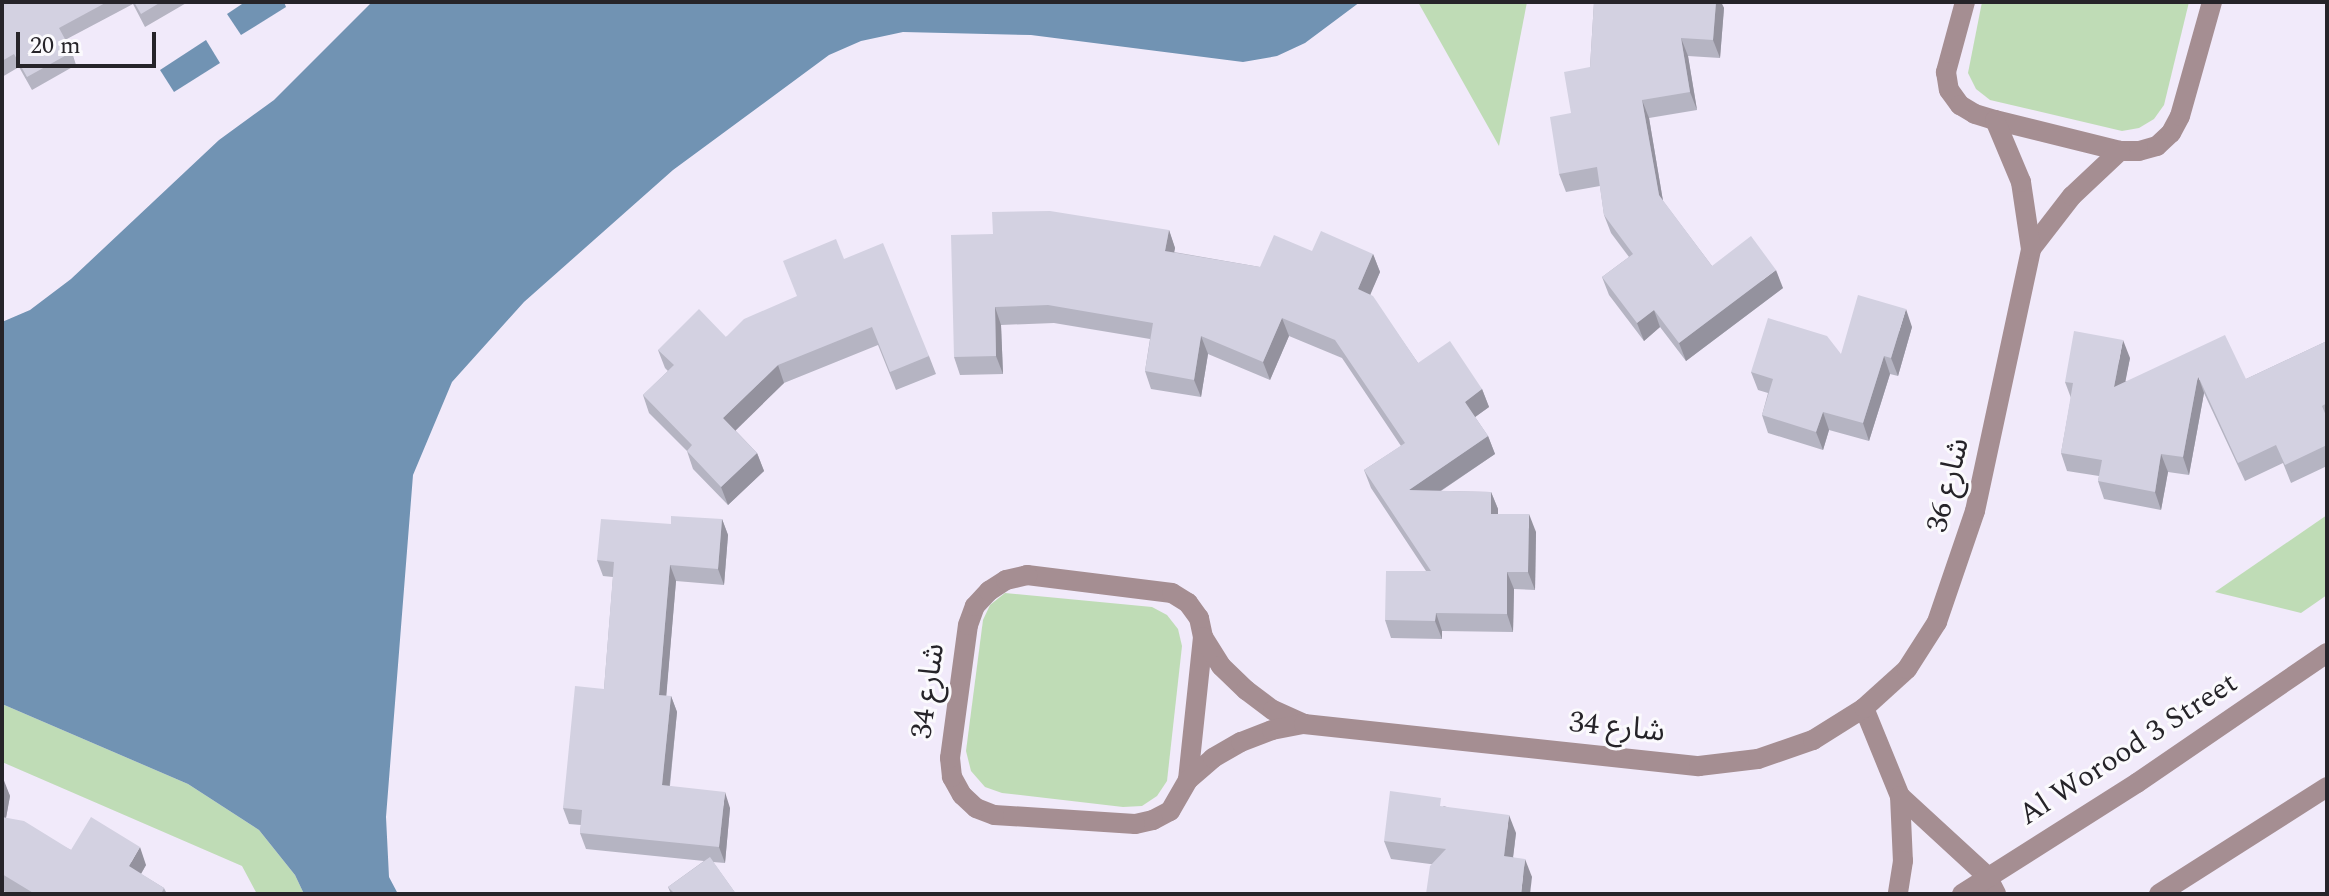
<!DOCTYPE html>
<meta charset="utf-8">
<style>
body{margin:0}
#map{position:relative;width:2329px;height:896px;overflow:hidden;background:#f1eafa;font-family:Spectral,"Noto Sans Arabic",serif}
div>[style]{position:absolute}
.green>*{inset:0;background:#bfdcb6}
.water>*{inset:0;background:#7193b3}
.minor>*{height:20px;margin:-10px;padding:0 10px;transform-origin:10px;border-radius:10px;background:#a58e92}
.tertiary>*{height:20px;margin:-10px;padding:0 10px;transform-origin:10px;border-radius:10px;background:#a58e92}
.wall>*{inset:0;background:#b5b4c2}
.shaded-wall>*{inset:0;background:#94929e}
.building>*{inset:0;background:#d3d1e1}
span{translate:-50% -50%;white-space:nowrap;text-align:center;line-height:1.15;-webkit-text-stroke:6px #fbfafd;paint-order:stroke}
.street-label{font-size:30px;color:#262429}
.frame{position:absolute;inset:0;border:4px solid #262429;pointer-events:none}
.scale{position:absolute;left:16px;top:32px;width:140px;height:36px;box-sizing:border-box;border:4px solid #262429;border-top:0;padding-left:10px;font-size:24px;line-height:28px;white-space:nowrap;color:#262429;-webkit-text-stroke:6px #fbfafd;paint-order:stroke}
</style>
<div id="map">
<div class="green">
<div style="clip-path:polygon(1418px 2px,1527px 2px,1499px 146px)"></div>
<div style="clip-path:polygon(1982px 2px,2189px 2px,2164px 105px,2154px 119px,2139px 128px,2122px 131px,1990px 100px,1976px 89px,1968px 73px)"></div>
<div style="clip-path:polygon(2327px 515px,2327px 595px,2301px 613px,2215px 592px)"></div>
<div style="clip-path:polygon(1005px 593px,1152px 607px,1167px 615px,1178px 629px,1182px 646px,1167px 781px,1157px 796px,1142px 806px,1123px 807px,1002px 793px,985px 787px,971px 771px,966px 751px,983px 620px,990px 605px)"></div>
<div style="clip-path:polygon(2px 704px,188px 784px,259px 830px,295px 875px,304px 894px,257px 894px,242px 866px,2px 762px)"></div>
</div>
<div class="water">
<div style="clip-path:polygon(245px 2px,284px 2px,286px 7px,241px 35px,227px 14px)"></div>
<div style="clip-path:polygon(372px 2px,1360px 2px,1305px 43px,1277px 56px,1243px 62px,1031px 35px,903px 32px,861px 41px,829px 55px,673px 170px,524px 302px,452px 382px,413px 475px,386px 817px,389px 877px,398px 894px,304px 894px,295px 875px,259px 830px,188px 784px,2px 704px,2px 322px,30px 310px,71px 279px,219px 140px,274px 100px)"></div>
<div style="clip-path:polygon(206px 40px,220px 63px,174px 92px,160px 70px)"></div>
</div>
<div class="minor">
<div style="left:1965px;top:2px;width:73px;rotate:105.2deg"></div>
<div style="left:1946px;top:72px;width:18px;rotate:81deg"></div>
<div style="left:1949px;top:90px;width:19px;rotate:54deg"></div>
<div style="left:1960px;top:105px;width:17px;rotate:31deg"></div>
<div style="left:1975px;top:114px;width:21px;rotate:17deg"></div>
<div style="left:1995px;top:120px;width:129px;rotate:13.9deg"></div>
<div style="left:2120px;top:151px;width:19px"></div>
<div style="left:2139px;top:151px;width:19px;rotate:-16deg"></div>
<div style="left:2157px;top:146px;width:19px;rotate:-43deg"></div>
<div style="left:2171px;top:133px;width:19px;rotate:-62deg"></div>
<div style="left:2180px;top:116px;width:118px;rotate:-74.3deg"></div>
<div style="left:2031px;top:249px;width:67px;rotate:-52.3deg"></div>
<div style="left:2072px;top:196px;width:66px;rotate:-43.2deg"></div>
<div style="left:1027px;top:575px;width:146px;rotate:7.1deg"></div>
<div style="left:1172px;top:593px;width:19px;rotate:32deg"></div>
<div style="left:1188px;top:603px;width:19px;rotate:54deg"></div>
<div style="left:1199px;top:618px;width:19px;rotate:78deg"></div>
<div style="left:1203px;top:637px;width:144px;rotate:96deg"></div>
<div style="left:1188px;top:780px;width:36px;rotate:120deg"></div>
<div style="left:1170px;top:811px;width:19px;rotate:152deg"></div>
<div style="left:1153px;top:820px;width:18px;rotate:167deg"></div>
<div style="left:1135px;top:824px;width:141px;rotate:-176.3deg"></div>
<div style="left:994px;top:815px;width:19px;rotate:-159deg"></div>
<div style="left:976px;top:808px;width:19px;rotate:-137deg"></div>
<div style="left:962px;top:795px;width:21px;rotate:-119deg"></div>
<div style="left:952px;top:777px;width:19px;rotate:-96deg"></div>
<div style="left:950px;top:758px;width:134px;rotate:-82.3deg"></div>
<div style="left:968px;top:625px;width:20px;rotate:-70deg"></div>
<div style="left:975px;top:606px;width:21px;rotate:-47deg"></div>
<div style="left:989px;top:591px;width:20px;rotate:-33deg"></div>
<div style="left:1006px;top:580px;width:22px;rotate:-13deg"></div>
<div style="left:1203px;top:637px;width:34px;rotate:58deg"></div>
<div style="left:1221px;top:666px;width:35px;rotate:44deg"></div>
<div style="left:1246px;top:690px;width:34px;rotate:37deg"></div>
<div style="left:1273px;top:710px;width:34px;rotate:24deg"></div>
<div style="left:1864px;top:708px;width:95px;rotate:67.8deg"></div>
<div style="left:1900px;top:796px;width:65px;rotate:87.4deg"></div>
<div style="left:1903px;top:861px;width:33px;rotate:99deg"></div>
<div style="left:1188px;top:780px;width:33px;rotate:-41deg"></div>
<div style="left:1213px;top:758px;width:32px;rotate:-30deg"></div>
<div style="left:1241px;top:742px;width:33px;rotate:-21deg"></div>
<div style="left:1272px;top:730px;width:33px;rotate:-11deg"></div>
<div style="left:1304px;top:724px;width:397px;rotate:6.1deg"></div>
<div style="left:1699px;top:766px;width:59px;rotate:-6.8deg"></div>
<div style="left:1758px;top:759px;width:58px;rotate:-19.1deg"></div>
<div style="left:1813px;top:740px;width:60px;rotate:-32.1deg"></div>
<div style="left:1864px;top:708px;width:58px;rotate:-42.2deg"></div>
<div style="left:1907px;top:669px;width:56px;rotate:-57.4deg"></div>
<div style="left:1937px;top:622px;width:117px;rotate:-71.1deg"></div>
<div style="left:1975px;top:511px;width:268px;rotate:-77.9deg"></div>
<div style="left:2031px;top:249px;width:68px;rotate:-98.5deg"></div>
<div style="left:2021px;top:182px;width:67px;rotate:-112.8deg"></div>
<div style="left:1900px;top:796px;width:118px;rotate:42.6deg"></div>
<div style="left:1987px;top:876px;width:20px;rotate:63deg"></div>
</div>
<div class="tertiary">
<div style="left:1962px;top:894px;width:207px;rotate:-32.4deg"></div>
<div style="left:2137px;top:783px;width:230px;rotate:-34.4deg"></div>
<div style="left:2159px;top:894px;width:199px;rotate:-32.5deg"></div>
</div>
<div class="wall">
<div style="clip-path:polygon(2px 2px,188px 2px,145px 27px,133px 4px,65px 40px,72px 52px,76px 65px,32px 90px,19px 67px,2px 77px)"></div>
<div style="clip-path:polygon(1594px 2px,1721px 2px,1724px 8px,1720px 58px,1688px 56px,1697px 110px,1649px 118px,1663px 201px,1712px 266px,1783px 288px,1686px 361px,1660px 327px,1644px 341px,1609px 295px,1602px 277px,1629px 257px,1611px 233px,1604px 215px,1600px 186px,1566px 192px,1559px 174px,1571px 113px,1590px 67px)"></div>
<div style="clip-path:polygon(1169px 230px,1175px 248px,1174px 252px,1260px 267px,1312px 251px,1373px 254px,1380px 272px,1370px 294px,1418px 363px,1482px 389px,1489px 407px,1475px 417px,1488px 436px,1495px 454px,1441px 491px,1491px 492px,1498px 509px,1498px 514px,1536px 532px,1535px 590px,1514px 589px,1513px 632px,1442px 631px,1442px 639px,1391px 638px,1385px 620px,1426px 571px,1371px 488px,1364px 470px,1401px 446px,1342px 358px,1289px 336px,1270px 380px,1208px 354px,1201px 397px,1151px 389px,1145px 371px,1150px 339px,1054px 323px,1001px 325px,1003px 374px,960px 375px,954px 357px,993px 234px)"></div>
<div style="clip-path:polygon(844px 259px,929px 356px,936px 374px,896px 390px,878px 345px,784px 383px,735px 430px,757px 453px,764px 471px,728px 505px,693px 469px,687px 451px,649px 413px,643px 395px,668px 371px,665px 368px,658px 350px,726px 337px,797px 297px)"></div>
<div style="clip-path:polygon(1912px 327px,1898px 376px,1890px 374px,1869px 441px,1829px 430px,1823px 450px,1768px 433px,1762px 415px,1768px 393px,1758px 390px,1751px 372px,1841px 354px)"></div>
<div style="clip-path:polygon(2327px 341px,2327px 466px,2291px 483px,2283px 463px,2245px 481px,2204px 393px,2189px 475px,2168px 472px,2161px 510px,2104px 499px,2098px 481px,2099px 476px,2067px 471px,2061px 453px,2071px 398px,2065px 382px,2130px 358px,2125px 381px,2246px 379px)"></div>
<div style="clip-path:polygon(722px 519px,728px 535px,724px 585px,676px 581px,666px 696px,671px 696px,677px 712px,670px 786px,730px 808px,725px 863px,713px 862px,736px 894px,671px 894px,668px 887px,704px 861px,586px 849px,580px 833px,581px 825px,569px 824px,563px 808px,604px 689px,613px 577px,603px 576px,597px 560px,671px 524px)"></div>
<div style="clip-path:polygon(2px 778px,10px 796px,6px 818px,71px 850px,146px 865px,141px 874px,164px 888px,167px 894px,13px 894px,2px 891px)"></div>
<div style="clip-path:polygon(1444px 806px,1516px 833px,1513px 857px,1532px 877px,1391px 859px,1384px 841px)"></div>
</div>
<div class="shaded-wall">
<div style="clip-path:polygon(1716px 2px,1721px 2px,1724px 8px,1720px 58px,1713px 40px)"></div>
<div style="clip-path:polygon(1681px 38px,1688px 56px,1697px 110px,1690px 92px)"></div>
<div style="clip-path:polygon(1642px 100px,1649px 118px,1665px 213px,1659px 195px)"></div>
<div style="clip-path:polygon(1169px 230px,1175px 248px,1171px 269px,1165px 251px)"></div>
<div style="clip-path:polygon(1373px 254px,1380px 272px,1365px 307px,1358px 289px)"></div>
<div style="clip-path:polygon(1776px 270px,1783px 288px,1686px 361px,1679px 343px)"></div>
<div style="clip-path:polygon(995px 307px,1001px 325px,1003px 374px,996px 356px)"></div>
<div style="clip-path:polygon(1906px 309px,1912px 327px,1898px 376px,1891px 358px)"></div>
<div style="clip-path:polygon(1654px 310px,1660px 327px,1644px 341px,1637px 323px)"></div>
<div style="clip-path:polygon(1282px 318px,1289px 336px,1270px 380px,1263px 362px)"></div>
<div style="clip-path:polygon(1201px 336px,1208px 354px,1201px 397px,1194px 380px)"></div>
<div style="clip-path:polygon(2123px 340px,2130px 358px,2121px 404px,2114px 387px)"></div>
<div style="clip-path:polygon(1884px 356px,1890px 374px,1869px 441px,1863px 423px)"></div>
<div style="clip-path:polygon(778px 365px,784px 383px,730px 436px,723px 418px)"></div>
<div style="clip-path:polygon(2198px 376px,2204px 393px,2189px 475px,2183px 457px)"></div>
<div style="clip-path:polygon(1482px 389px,1489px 407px,1471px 420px,1465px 402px)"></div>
<div style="clip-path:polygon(1823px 412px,1829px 430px,1823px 450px,1816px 432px)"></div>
<div style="clip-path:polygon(1488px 436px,1495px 454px,1415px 508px,1409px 490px)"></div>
<div style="clip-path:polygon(757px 453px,764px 471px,728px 505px,721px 487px)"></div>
<div style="clip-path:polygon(2161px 454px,2168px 472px,2161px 510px,2155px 492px)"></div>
<div style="clip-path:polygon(1491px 492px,1498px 509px,1498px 532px,1491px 514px)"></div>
<div style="clip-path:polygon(1529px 514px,1536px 532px,1535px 590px,1528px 572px)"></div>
<div style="clip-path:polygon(722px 519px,728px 535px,724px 585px,718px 569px)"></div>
<div style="clip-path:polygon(670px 565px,676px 581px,665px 711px,659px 695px)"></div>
<div style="clip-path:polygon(1507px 572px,1514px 589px,1513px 632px,1507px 614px)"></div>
<div style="clip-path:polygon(1436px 613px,1442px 631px,1442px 639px,1435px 621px)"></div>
<div style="clip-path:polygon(671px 696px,677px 712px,668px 801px,662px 785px)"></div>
<div style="clip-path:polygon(3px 778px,10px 796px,3px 834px,2px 830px,2px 785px)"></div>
<div style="clip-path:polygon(725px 792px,730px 808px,725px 863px,719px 847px)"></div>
<div style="clip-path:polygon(1509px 815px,1516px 833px,1511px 874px,1504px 856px)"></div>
<div style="clip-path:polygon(140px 847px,146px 865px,135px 884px,129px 866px)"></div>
<div style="clip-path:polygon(1525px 859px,1532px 877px,1530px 894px,1521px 894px)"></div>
</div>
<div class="building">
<div style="clip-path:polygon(2px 2px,107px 2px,59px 28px,72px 52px,27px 77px,14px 54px,2px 61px)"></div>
<div style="clip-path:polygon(134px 2px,161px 2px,141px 14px)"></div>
<div style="clip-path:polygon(1594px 2px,1716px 2px,1713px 40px,1681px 38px,1690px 92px,1642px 100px,1659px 195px,1712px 266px,1751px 236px,1776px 270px,1679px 343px,1654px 310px,1637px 323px,1602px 277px,1633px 254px,1604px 215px,1597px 167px,1559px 174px,1550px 117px,1571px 113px,1564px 72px,1590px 67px)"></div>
<div style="clip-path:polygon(1050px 211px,1169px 230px,1165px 251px,1260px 267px,1274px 235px,1312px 251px,1321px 231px,1373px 254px,1358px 289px,1373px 296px,1418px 363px,1450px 341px,1482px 389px,1465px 402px,1488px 436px,1409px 490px,1491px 492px,1491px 514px,1529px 514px,1528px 572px,1507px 572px,1507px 614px,1436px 613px,1435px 621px,1385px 620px,1386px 571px,1431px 571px,1364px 470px,1405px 443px,1335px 340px,1282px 318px,1263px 362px,1201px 336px,1194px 380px,1145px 371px,1153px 323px,1048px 305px,995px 307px,996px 356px,954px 357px,951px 235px,993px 234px,992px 212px)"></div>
<div style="clip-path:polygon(836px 239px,844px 259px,883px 243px,929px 356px,890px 372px,872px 327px,778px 365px,723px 418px,757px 453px,721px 487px,687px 451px,692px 445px,643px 395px,674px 365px,658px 350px,699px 309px,726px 337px,744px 319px,797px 296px,783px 261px)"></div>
<div style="clip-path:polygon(1858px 295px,1906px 309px,1891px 358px,1884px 356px,1863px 423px,1823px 412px,1816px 432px,1762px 415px,1773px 379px,1751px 372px,1768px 318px,1827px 336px,1841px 354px)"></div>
<div style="clip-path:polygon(2074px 331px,2123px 340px,2114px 387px,2225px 335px,2246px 379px,2327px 341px,2327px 403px,2322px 406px,2327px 418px,2327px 445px,2285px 465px,2276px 445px,2238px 463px,2198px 376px,2183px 457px,2161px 454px,2155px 492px,2098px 481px,2102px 460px,2061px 453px,2073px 383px,2065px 382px)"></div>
<div style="clip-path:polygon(671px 516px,722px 519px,718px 569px,670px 565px,659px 695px,671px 696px,662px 785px,725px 792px,719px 847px,580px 833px,582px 810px,563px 808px,575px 686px,604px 689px,614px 562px,597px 560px,601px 519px,671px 524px)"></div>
<div style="clip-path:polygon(1390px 791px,1441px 798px,1440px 806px,1509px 815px,1504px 856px,1525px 859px,1521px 894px,1426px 894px,1430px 866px,1446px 849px,1384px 841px)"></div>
<div style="clip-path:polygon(2px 817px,24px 821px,71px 850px,91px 817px,140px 847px,129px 866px,164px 888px,161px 894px,35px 894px,2px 874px)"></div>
<div style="clip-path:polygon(710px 857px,736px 894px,672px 894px,674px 893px,668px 887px)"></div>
</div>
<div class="street-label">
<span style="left:1948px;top:485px;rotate:-76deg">شارع 36</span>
<span style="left:928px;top:691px;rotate:-82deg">شارع 34</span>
<span style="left:1617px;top:727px;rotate:6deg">شارع 34</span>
<span style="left:2128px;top:749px;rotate:-33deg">Al Worood 3 Street</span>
</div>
<div class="frame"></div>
<div class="scale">20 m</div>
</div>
